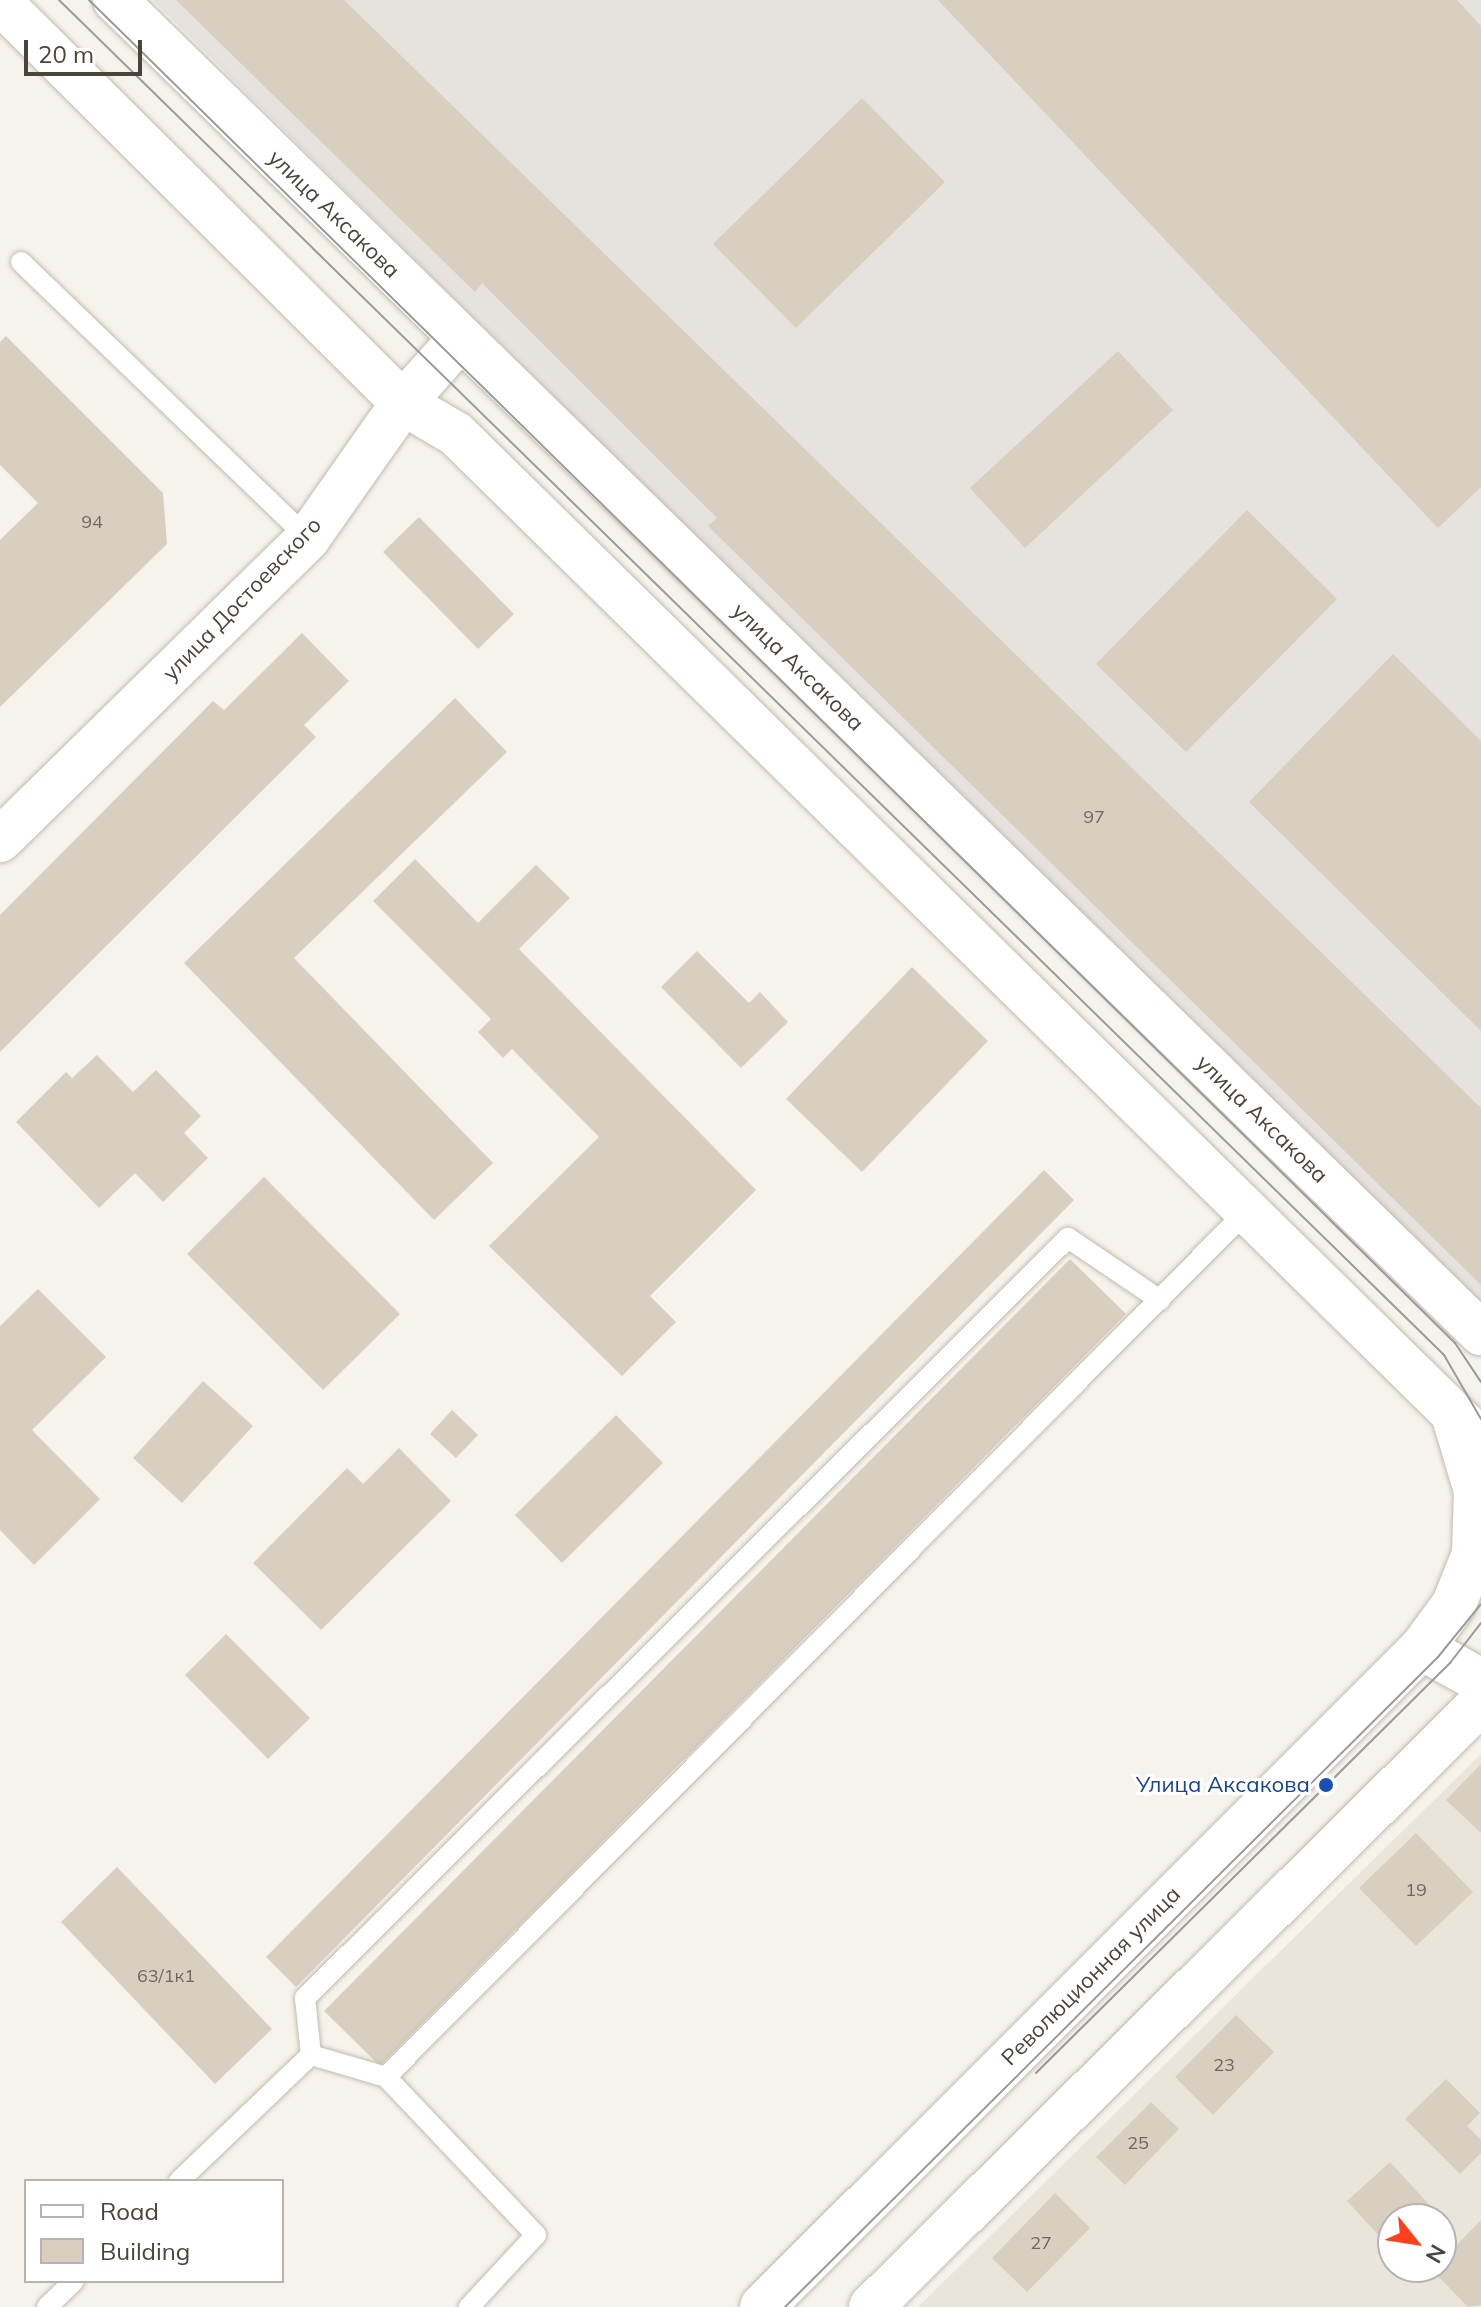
<!DOCTYPE html>
<meta charset="utf-8">
<style>
body{margin:0}
#map{position:relative;width:1481px;height:2307px;overflow:hidden;background:#f6f3ec;font-family:Mulish,sans-serif}
div>[style]{position:absolute}
.residential>*{inset:0;background:#eae5da}
.industrial>*{inset:0;background:#e6e2dd}
.building>*{inset:0;background:#d8cfc1}
.roads{filter:drop-shadow(0 0 2px #c2bbae) drop-shadow(0 0 2px #c2bbae)}
.service>*{height:20px;margin:-10px;padding:0 10px;transform-origin:10px;border-radius:10px;background:#fff}
.tertiary>*{height:44px;margin:-22px;padding:0 22px;transform-origin:22px;border-radius:22px;background:#fff}
.tram>*{height:2px;margin:-1px;padding:0 1px;transform-origin:1px;border-radius:1px;background:#9a9a9a}
.dots>*{width:22px;height:22px;translate:-50% -50%;box-sizing:border-box;border:4px solid #fff;border-radius:50%}
span{translate:-50% -50%;white-space:nowrap;text-align:center;line-height:1.15;-webkit-text-stroke:6px #fff;paint-order:stroke}
.number-label{font-size:18px;color:#6e675b}
.number-label span{-webkit-text-stroke-width:0}
.street-label{font-size:22px;color:#4b4439}
.transit-label{font-size:22px;color:#164399}
.right{translate:-100% -50%;text-align:right}
.legend{position:absolute;left:24px;top:2179px;width:260px;height:104px;box-sizing:border-box;background:#fff;border:2px solid #b7b4b0;margin:0;padding:10px 14px;list-style:none;font-size:24px;color:#4b4439}
.legend li{display:flex;align-items:center;gap:16px;height:40px}
.legend b{width:40px;border:2px solid #b7b4b0}
.north{position:absolute;left:1377px;top:2203px;width:80px;height:80px;box-sizing:border-box;background:#fff;border:2px solid #b7b4b0;border-radius:50%;rotate:120deg;font-size:22px;font-weight:700;line-height:32px;text-align:center;color:#4b4439}
.north::after{content:'';display:block;margin:auto;width:28px;height:36px;background:#fc3f1d;clip-path:polygon(50% 0,100% 100%,50% 72%,0 100%)}
.scale{position:absolute;left:24px;top:40px;width:118px;height:36px;box-sizing:border-box;border:4px solid #4b4439;border-top:0;padding-left:10px;font-size:24px;line-height:28px;white-space:nowrap;color:#4b4439;-webkit-text-stroke:6px #fff;paint-order:stroke}
</style>
<div id="map">
<div class="residential">
<div style="clip-path:polygon(evenodd,1481px 1754px,1481px 2307px,918px 2307px,1481px 1754px,1393px 2219px,1441px 2219px,1441px 2267px,1393px 2267px,1393px 2219px)"></div>
</div>
<div class="industrial">
<div style="clip-path:polygon(153px 0,1481px 0,1481px 1310px,457px 302px)"></div>
</div>
<div class="building">
<div style="clip-path:polygon(176px 0,344px 0,1481px 1108px,1481px 1285px,708px 526px,717px 518px,482px 283px,475px 292px)"></div>
<div style="clip-path:polygon(938px 0,1457px 0,1481px 26px,1481px 487px,1438px 528px)"></div>
<div style="clip-path:polygon(862px 98px,945px 182px,796px 328px,713px 244px)"></div>
<div style="clip-path:polygon(6px 336px,163px 493px,167px 544px,0 707px,0 540px,38px 503px,0 465px,0 342px)"></div>
<div style="clip-path:polygon(1118px 351px,1173px 410px,1025px 548px,970px 488px)"></div>
<div style="clip-path:polygon(1247px 510px,1337px 599px,1186px 752px,1096px 664px)"></div>
<div style="clip-path:polygon(419px 517px,514px 614px,478px 649px,383px 552px)"></div>
<div style="clip-path:polygon(302px 633px,349px 681px,304px 725px,316px 737px,0 1052px,0 915px,213px 701px,224px 710px)"></div>
<div style="clip-path:polygon(1393px 654px,1481px 741px,1481px 1031px,1249px 802px)"></div>
<div style="clip-path:polygon(455px 698px,507px 752px,294px 958px,493px 1163px,434px 1220px,184px 963px)"></div>
<div style="clip-path:polygon(415px 859px,478px 923px,536px 865px,570px 898px,519px 949px,756px 1190px,650px 1296px,676px 1322px,622px 1376px,489px 1246px,599px 1137px,512px 1049px,503px 1058px,478px 1032px,491px 1019px,373px 901px)"></div>
<div style="clip-path:polygon(697px 951px,749px 1003px,760px 992px,788px 1022px,741px 1068px,661px 987px)"></div>
<div style="clip-path:polygon(912px 967px,988px 1041px,862px 1172px,786px 1099px)"></div>
<div style="clip-path:polygon(97px 1055px,133px 1092px,156px 1070px,201px 1116px,184px 1133px,208px 1158px,163px 1202px,135px 1173px,99px 1208px,16px 1122px,66px 1072px,72px 1078px)"></div>
<div style="clip-path:polygon(1044px 1170px,1074px 1200px,296px 1987px,266px 1957px)"></div>
<div style="clip-path:polygon(264px 1177px,400px 1314px,323px 1390px,187px 1254px)"></div>
<div style="clip-path:polygon(1070px 1259px,1126px 1314px,380px 2066px,324px 2011px)"></div>
<div style="clip-path:polygon(38px 1289px,106px 1357px,32px 1430px,100px 1499px,34px 1565px,0 1530px,0 1326px)"></div>
<div style="clip-path:polygon(203px 1381px,253px 1426px,182px 1503px,133px 1458px)"></div>
<div style="clip-path:polygon(452px 1410px,478px 1435px,456px 1458px,430px 1434px)"></div>
<div style="clip-path:polygon(616px 1415px,663px 1463px,562px 1563px,515px 1515px)"></div>
<div style="clip-path:polygon(399px 1448px,451px 1501px,321px 1630px,253px 1563px,347px 1468px,363px 1484px)"></div>
<div style="clip-path:polygon(226px 1634px,310px 1718px,268px 1759px,185px 1675px)"></div>
<div style="clip-path:polygon(1481px 1764px,1481px 1833px,1446px 1800px)"></div>
<div style="clip-path:polygon(1416px 1833px,1473px 1892px,1416px 1946px,1359px 1888px)"></div>
<div style="clip-path:polygon(117px 1867px,272px 2029px,215px 2084px,61px 1922px)"></div>
<div style="clip-path:polygon(1236px 2015px,1274px 2052px,1213px 2115px,1175px 2077px)"></div>
<div style="clip-path:polygon(1446px 2079px,1480px 2113px,1467px 2126px,1481px 2140px,1481px 2153px,1460px 2174px,1405px 2119px)"></div>
<div style="clip-path:polygon(1151px 2102px,1179px 2129px,1125px 2185px,1096px 2157px)"></div>
<div style="clip-path:polygon(1390px 2162px,1438px 2214px,1393px 2219px,1393px 2251px,1347px 2201px)"></div>
<div style="clip-path:polygon(1055px 2193px,1090px 2228px,1027px 2292px,992px 2258px)"></div>
<div style="clip-path:polygon(1481px 2220px,1481px 2305px,1468px 2307px,1432px 2270px)"></div>
</div>
<div class="roads">
<div class="service">
<div style="left:21px;top:262px;width:398px;rotate:43.9deg"></div>
<div style="left:311px;top:2055px;width:78px;rotate:16.3deg"></div>
<div style="left:179px;top:2181px;width:182px;rotate:-43.7deg"></div>
<div style="left:311px;top:2055px;width:57px;rotate:-96deg"></div>
<div style="left:305px;top:1998px;width:1077px;rotate:-44.89deg"></div>
<div style="left:1068px;top:1238px;width:111px;rotate:34deg"></div>
<div style="left:47px;top:2307px;width:37px;rotate:-44deg"></div>
<div style="left:469px;top:2307px;width:98px;rotate:-47.1deg"></div>
<div style="left:536px;top:2235px;width:218px;rotate:-133.5deg"></div>
<div style="left:386px;top:2077px;width:1220px;rotate:-45.17deg"></div>
</div>
<div class="tertiary">
<div style="left:115px;top:0;width:1909px;rotate:44.3deg"></div>
<div style="left:0;top:2px;width:569px;rotate:44.86deg"></div>
<div style="left:403px;top:403px;width:61px;rotate:30.3deg"></div>
<div style="left:456px;top:434px;width:1437px;rotate:44.49deg"></div>
<div style="left:0;top:840px;width:431px;rotate:-44.4deg"></div>
<div style="left:308px;top:538px;width:165px;rotate:-54.9deg"></div>
<div style="left:403px;top:403px;width:87px;rotate:-48.3deg"></div>
<div style="left:1422px;top:1648px;width:68px;rotate:29.2deg"></div>
<div style="left:762px;top:2307px;width:933px;rotate:-44.96deg"></div>
<div style="left:1422px;top:1648px;width:54px;rotate:-54deg"></div>
<div style="left:1454px;top:1604px;width:54px;rotate:-68.2deg"></div>
<div style="left:1474px;top:1554px;width:63px;rotate:-88.2deg"></div>
<div style="left:1476px;top:1491px;width:80px;rotate:-106.6deg"></div>
<div style="left:871px;top:2307px;width:858px;rotate:-44.72deg"></div>
</div>
</div>
<div class="tram">
<div style="left:59px;top:0;width:1938px;rotate:44.37deg"></div>
<div style="left:1444px;top:1355px;width:74px;rotate:60deg"></div>
<div style="left:89px;top:0;width:1916px;rotate:44.51deg"></div>
<div style="left:1455px;top:1343px;width:47px;rotate:56.3deg"></div>
<div style="left:1036px;top:2073px;width:583px;rotate:-44.72deg"></div>
<div style="left:1450px;top:1663px;width:51px;rotate:-52.2deg"></div>
<div style="left:785px;top:2307px;width:921px;rotate:-44.87deg"></div>
<div style="left:1438px;top:1657px;width:68px;rotate:-50.9deg"></div>
</div>
<div class="dots">
<div style="left:1326px;top:1785px;background:#1a4fb4"></div>
</div>
<div class="number-label">
<span style="left:92px;top:522px">94</span>
<span style="left:1094px;top:817px">97</span>
<span style="left:1416px;top:1890px">19</span>
<span style="left:166px;top:1976px">63/1к1</span>
<span style="left:1224px;top:2065px">23</span>
<span style="left:1138px;top:2143px">25</span>
<span style="left:1041px;top:2243px">27</span>
</div>
<div class="street-label">
<span style="left:334px;top:214px;rotate:44deg">улица Аксакова</span>
<span style="left:242px;top:599px;rotate:-46deg">улица Достоевского</span>
<span style="left:798px;top:667px;rotate:44deg">улица Аксакова</span>
<span style="left:1262px;top:1119px;rotate:44deg">улица Аксакова</span>
<span style="left:1091px;top:1976px;rotate:-45deg">Революционная улица</span>
</div>
<div class="transit-label">
<span class="right" style="left:1310px;top:1785px">Улица Аксакова</span>
</div>
<ul class="legend">
<li><b style="height:10px;background:#fff"></b>Road</li>
<li><b style="height:22px;background:#d8cfc1"></b>Building</li>
</ul>
<div class="north">N</div>
<div class="scale">20 m</div>
</div>
